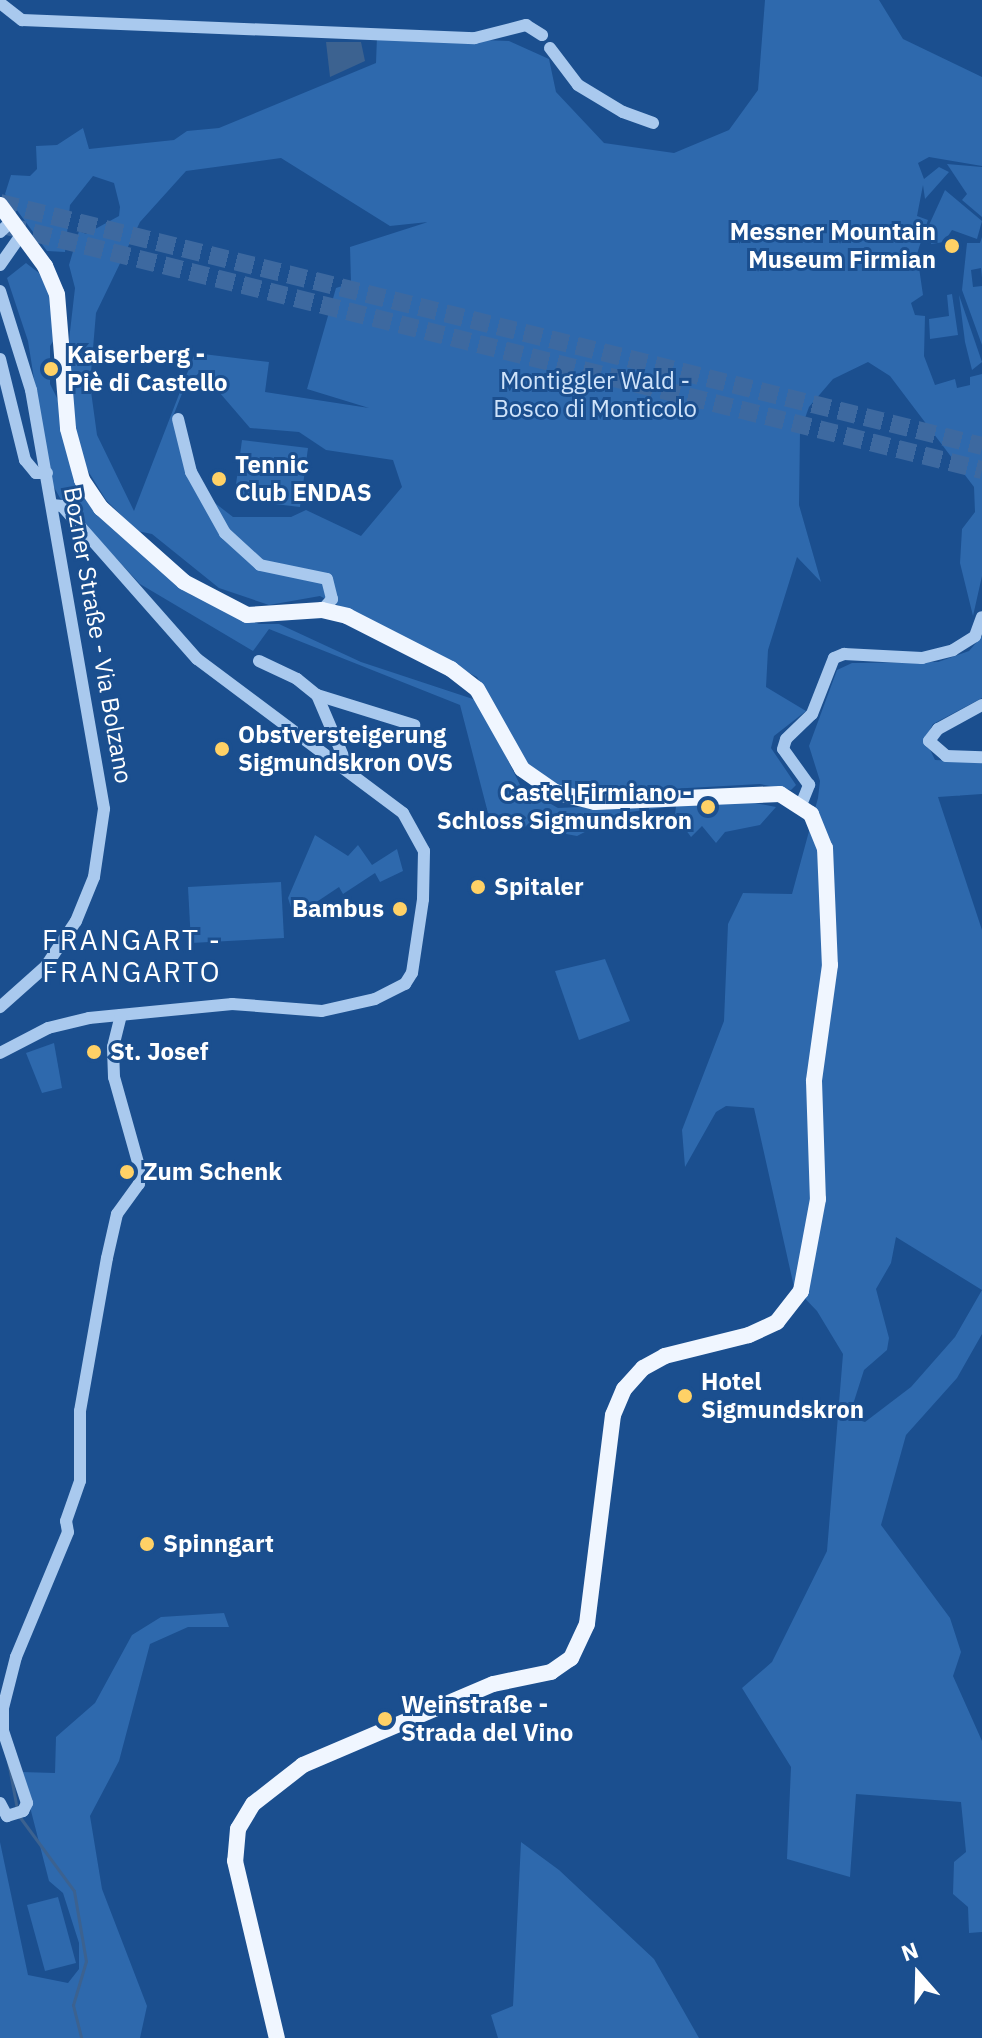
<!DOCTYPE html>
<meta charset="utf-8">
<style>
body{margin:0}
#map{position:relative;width:982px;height:2038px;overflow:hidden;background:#1b4f8f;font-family:"IBM Plex Sans",sans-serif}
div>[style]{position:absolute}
.green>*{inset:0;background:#2e69ad}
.water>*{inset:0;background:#3c6290}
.stream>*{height:3px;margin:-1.5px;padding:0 1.5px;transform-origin:1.5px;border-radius:1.5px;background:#3c6290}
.highway-tunnel>*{height:18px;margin-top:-9px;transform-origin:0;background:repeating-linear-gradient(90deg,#3d69a0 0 18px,transparent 0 27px)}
.minor>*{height:12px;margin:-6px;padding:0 6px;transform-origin:6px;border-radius:6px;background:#a9c9ee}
.major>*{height:16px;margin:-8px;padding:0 8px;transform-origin:8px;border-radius:8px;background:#f0f6ff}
.dots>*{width:22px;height:22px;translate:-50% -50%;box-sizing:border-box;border:4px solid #1b4f8f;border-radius:50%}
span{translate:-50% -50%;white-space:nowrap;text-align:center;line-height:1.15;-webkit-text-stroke:6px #1b4f8f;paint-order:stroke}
.poi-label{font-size:24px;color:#fff;font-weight:700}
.right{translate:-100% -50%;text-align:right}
.left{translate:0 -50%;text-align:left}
.park-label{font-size:24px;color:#cfe3fa}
.street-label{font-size:24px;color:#fff}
.quarter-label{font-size:28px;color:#fff;letter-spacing:2px}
.north{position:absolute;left:878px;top:1934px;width:80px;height:80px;-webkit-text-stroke:6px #1b4f8f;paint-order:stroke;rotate:340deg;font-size:22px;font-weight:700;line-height:32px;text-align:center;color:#fff}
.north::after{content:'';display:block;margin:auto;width:28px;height:36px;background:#fff;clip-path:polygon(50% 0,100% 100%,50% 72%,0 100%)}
</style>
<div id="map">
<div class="green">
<div style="clip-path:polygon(evenodd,765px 0,879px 0,903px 39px,982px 77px,982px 166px,929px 157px,918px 163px,924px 179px,939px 167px,949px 172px,925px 199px,923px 185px,917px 216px,928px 220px,917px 254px,923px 295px,911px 303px,915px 315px,925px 316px,924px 356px,935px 385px,955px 379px,957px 388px,970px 385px,970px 377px,982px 374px,982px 576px,973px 616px,960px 563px,962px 529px,975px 512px,974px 487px,890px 376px,868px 362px,833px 379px,809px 407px,800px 432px,799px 505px,821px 582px,797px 557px,768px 650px,766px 687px,806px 711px,774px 736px,771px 748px,796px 785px,791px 790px,760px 784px,597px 793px,560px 787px,524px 763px,477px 677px,320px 596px,269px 605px,219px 588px,152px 534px,137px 531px,106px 500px,75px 450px,68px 349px,75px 288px,69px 265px,79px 231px,86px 234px,119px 216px,120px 207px,114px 183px,93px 176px,70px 205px,65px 252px,47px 251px,5px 194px,11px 175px,30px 176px,37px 169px,36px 146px,57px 145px,83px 128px,89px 149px,174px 140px,187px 131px,219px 128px,376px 63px,377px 36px,509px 41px,549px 59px,556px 92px,604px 143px,674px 153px,729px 130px,758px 90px,765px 0,281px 158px,390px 226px,428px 222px,350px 247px,351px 283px,336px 288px,307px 389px,369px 408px,265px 392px,269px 362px,195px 353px,134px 511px,97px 435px,90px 384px,96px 313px,140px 222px,186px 171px,281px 158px,765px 0,201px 371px,250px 428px,299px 432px,326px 450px,393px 460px,402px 487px,361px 536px,306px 510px,291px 517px,233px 517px,202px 493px,189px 471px,172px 419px,185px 386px,201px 371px)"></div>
<div style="clip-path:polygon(947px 164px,982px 167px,982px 217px,962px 200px,967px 194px)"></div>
<div style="clip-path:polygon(945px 190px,982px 221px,977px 239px,952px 230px,944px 242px,931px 244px,936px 228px,929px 225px)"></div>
<div style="clip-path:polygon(982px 237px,982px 278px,981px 268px,971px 270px,973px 287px,982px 286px,982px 345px,962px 290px,967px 243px,980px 243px)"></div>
<div style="clip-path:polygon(26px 263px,39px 273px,52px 300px,56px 337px,50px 346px,50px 384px,59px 402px,65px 448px,116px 532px,191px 595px,259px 624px,279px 624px,361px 662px,479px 701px,521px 787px,558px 808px,740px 800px,776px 807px,760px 825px,725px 832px,716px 843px,702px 826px,691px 837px,675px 815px,676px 806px,622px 813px,577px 836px,506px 823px,488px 813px,460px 705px,269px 629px,253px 651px,140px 584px,60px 498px,50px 480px,28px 341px,7px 278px)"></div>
<div style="clip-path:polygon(952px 294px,958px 335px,930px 339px,929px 319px,949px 316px,947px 295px)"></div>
<div style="clip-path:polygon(959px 295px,982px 362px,972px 370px,965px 342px)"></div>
<div style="clip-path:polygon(242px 440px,308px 448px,300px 507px,234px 499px)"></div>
<div style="clip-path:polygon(evenodd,982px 636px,982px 698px,933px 724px,925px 739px,935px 760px,982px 762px,982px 794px,938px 797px,982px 930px,982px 1334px,957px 1378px,906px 1435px,881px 1525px,950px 1618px,961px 1652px,953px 1676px,982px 1741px,982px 1932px,969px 1933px,968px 1907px,953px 1894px,954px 1862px,966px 1852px,961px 1802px,856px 1794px,850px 1877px,787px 1859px,791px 1767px,742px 1688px,772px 1662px,827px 1551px,843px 1354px,817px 1311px,794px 1287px,754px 1108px,726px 1106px,716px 1112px,685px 1167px,682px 1130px,724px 1021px,728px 924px,743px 893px,792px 894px,818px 798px,820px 781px,809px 746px,837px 670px,852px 663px,938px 662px,969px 651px,982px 636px,896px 1237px,982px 1290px,955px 1337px,911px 1387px,865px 1422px,849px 1417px,864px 1370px,887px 1350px,889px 1338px,876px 1289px,891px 1263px,896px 1237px)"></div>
<div style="clip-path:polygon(315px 835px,348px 856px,358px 845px,372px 865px,397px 849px,403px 871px,380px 882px,375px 873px,343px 894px,339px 887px,294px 917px,288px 898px)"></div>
<div style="clip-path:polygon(281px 882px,284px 938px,191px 943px,188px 887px)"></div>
<div style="clip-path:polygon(605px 959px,630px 1021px,579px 1040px,555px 971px)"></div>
<div style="clip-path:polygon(54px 1043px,62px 1088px,42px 1093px,26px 1053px)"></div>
<div style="clip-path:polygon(224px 1613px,229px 1627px,188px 1627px,150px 1644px,119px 1761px,90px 1816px,102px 1889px,147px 2006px,140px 2038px,0 2038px,0 1842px,28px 1975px,68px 1983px,79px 1969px,79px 1943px,63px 1893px,49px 1881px,21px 1772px,55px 1773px,56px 1737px,95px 1703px,132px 1635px,161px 1617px)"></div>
<div style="clip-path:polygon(521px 1842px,559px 1870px,654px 1959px,699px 2038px,498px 2038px,491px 2015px,513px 2006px)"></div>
<div style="clip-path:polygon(58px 1897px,76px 1963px,45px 1971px,27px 1905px)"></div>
</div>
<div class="water">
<div style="clip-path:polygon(326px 42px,361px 42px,365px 61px,330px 77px)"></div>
</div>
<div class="stream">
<div style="left:8px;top:1761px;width:49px;rotate:79.4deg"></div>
<div style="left:19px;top:1816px;width:93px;rotate:53.7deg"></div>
<div style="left:74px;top:1891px;width:71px;rotate:80.3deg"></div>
<div style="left:86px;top:1961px;width:46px;rotate:106.5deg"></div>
<div style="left:73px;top:2005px;width:34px;rotate:76deg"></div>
</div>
<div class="highway-tunnel">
<div style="left:0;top:203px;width:1012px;rotate:13.9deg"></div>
<div style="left:7px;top:226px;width:1005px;rotate:14.05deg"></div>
</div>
<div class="minor">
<div style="left:0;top:3px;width:28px;rotate:38deg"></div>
<div style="left:22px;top:20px;width:453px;rotate:2.3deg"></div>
<div style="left:475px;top:38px;width:53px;rotate:-14.3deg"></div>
<div style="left:526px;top:25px;width:19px;rotate:32deg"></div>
<div style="left:550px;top:48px;width:46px;rotate:52.9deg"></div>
<div style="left:578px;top:85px;width:52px;rotate:31deg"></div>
<div style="left:623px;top:112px;width:32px;rotate:20deg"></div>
<div style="left:0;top:232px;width:16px;rotate:-43deg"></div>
<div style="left:0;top:265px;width:38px;rotate:-55deg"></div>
<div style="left:0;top:291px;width:104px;rotate:72.6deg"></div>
<div style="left:31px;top:390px;width:425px;rotate:80.1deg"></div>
<div style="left:104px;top:809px;width:69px;rotate:98.4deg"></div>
<div style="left:94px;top:877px;width:48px;rotate:112.2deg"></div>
<div style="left:76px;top:921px;width:54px;rotate:123.7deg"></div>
<div style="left:46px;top:966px;width:62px;rotate:138.3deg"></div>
<div style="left:0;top:359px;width:104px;rotate:76.1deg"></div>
<div style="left:25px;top:460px;width:17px;rotate:50deg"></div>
<div style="left:36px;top:473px;width:11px"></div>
<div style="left:178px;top:419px;width:55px;rotate:76.2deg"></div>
<div style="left:191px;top:472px;width:70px;rotate:60.9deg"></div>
<div style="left:225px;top:533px;width:47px;rotate:42.4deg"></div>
<div style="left:260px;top:565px;width:68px;rotate:11.8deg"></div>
<div style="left:327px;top:579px;width:21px;rotate:76deg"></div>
<div style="left:332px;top:599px;width:15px;rotate:132deg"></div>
<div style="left:259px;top:661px;width:42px;rotate:25.3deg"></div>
<div style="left:297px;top:679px;width:26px;rotate:39deg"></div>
<div style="left:317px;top:695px;width:82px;rotate:66.9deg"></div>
<div style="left:317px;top:695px;width:102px;rotate:17.2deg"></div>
<div style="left:982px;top:705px;width:50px;rotate:151.4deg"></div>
<div style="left:938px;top:729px;width:15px;rotate:127deg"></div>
<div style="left:929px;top:741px;width:23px;rotate:41deg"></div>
<div style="left:946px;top:756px;width:36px;rotate:2deg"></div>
<div style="left:801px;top:805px;width:22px;rotate:-68deg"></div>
<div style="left:809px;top:785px;width:44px;rotate:-125.8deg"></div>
<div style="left:783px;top:749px;width:10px;rotate:-73deg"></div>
<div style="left:786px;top:739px;width:36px;rotate:-44deg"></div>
<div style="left:812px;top:714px;width:60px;rotate:-68.6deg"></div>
<div style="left:834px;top:658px;width:11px;rotate:-22deg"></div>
<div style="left:844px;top:654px;width:78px;rotate:2.9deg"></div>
<div style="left:922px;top:658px;width:32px;rotate:-14deg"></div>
<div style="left:953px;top:650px;width:26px;rotate:-32deg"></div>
<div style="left:975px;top:636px;width:20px;rotate:-70deg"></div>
<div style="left:0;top:1053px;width:54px;rotate:-27.5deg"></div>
<div style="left:48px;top:1028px;width:42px;rotate:-13.7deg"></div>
<div style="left:89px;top:1018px;width:144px;rotate:-5.6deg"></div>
<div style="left:232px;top:1004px;width:90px;rotate:4.4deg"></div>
<div style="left:322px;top:1011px;width:54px;rotate:-12.8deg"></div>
<div style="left:375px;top:999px;width:34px;rotate:-27deg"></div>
<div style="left:405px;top:984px;width:13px;rotate:-58deg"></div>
<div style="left:412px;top:973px;width:75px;rotate:-81.5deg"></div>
<div style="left:423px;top:899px;width:48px;rotate:-88.8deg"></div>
<div style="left:424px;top:851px;width:43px;rotate:-118.9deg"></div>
<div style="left:403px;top:813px;width:257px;rotate:-143.2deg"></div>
<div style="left:197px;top:659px;width:204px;rotate:-131.4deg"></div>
<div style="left:62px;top:506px;width:10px;rotate:-174deg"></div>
<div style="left:0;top:1803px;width:15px;rotate:62deg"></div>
<div style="left:7px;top:1816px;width:17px;rotate:-17deg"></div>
<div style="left:23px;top:1811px;width:9px;rotate:-63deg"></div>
<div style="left:27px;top:1803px;width:76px;rotate:-108.4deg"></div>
<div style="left:3px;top:1731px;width:23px;rotate:-90deg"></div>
<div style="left:3px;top:1708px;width:53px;rotate:-75.7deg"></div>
<div style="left:16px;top:1657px;width:135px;rotate:-67.4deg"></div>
<div style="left:68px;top:1532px;width:11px;rotate:-100deg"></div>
<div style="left:66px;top:1521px;width:42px;rotate:-70.7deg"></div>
<div style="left:80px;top:1481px;width:70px;rotate:-90deg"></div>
<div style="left:80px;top:1411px;width:155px;rotate:-80deg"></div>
<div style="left:107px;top:1258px;width:45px;rotate:-77.2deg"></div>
<div style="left:117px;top:1214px;width:37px;rotate:-54deg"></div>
<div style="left:139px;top:1184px;width:18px;rotate:-90deg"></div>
<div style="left:139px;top:1166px;width:92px;rotate:-105.7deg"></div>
<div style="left:114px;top:1077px;width:30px;rotate:-92deg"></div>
<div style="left:113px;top:1047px;width:33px;rotate:-76deg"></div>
</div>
<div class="major">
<div style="left:0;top:205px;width:76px;rotate:53.6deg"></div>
<div style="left:45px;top:266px;width:30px;rotate:67deg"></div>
<div style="left:57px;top:294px;width:135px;rotate:85.3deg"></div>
<div style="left:68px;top:429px;width:53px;rotate:74.6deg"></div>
<div style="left:82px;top:480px;width:34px;rotate:56deg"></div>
<div style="left:101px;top:508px;width:111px;rotate:41.7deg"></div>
<div style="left:184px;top:582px;width:71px;rotate:27.6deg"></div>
<div style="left:247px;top:615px;width:75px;rotate:-3.8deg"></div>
<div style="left:322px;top:610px;width:26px;rotate:13deg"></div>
<div style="left:347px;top:616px;width:117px;rotate:27deg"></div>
<div style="left:451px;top:669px;width:33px;rotate:38deg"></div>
<div style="left:477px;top:689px;width:92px;rotate:60.6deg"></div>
<div style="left:522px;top:769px;width:40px;rotate:34.9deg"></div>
<div style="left:555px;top:792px;width:41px;rotate:14deg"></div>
<div style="left:595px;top:802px;width:185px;rotate:-2.5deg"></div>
<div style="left:780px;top:794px;width:37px;rotate:33deg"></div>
<div style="left:811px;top:814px;width:37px;rotate:68deg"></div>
<div style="left:825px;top:848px;width:117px;rotate:87.6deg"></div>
<div style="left:830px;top:965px;width:117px;rotate:97.9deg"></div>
<div style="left:814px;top:1081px;width:118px;rotate:88.1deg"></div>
<div style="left:818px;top:1199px;width:94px;rotate:100.5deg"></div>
<div style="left:801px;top:1291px;width:39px;rotate:128deg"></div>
<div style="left:777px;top:1322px;width:31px;rotate:155deg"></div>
<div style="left:749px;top:1335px;width:87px;rotate:166deg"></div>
<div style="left:665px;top:1356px;width:25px;rotate:151deg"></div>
<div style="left:643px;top:1368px;width:28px;rotate:132deg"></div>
<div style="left:624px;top:1389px;width:28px;rotate:113deg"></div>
<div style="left:613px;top:1415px;width:211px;rotate:97.1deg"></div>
<div style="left:587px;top:1624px;width:38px;rotate:115deg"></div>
<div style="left:571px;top:1658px;width:24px;rotate:145deg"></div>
<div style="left:551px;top:1672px;width:59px;rotate:168.3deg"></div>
<div style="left:493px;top:1684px;width:207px;rotate:156.9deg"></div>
<div style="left:303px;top:1765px;width:63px;rotate:142deg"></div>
<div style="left:253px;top:1804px;width:29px;rotate:121deg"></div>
<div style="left:238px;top:1829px;width:32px;rotate:95deg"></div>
<div style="left:235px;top:1861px;width:182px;rotate:76.7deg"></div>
</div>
<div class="dots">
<div style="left:952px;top:246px;background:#ffd166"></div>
<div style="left:51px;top:369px;background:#ffd166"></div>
<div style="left:219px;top:479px;background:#ffd166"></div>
<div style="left:222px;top:749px;background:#ffd166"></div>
<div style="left:708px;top:807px;background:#ffd166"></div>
<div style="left:478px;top:887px;background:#ffd166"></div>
<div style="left:400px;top:909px;background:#ffd166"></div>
<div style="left:94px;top:1052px;background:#ffd166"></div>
<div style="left:127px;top:1172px;background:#ffd166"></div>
<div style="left:685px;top:1396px;background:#ffd166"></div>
<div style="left:147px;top:1544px;background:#ffd166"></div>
<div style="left:385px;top:1719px;background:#ffd166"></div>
</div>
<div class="poi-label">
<span class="right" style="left:936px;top:246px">Messner Mountain<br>Museum Firmian</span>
<span class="left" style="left:67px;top:369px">Kaiserberg -<br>Piè di Castello</span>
<span class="left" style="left:235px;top:479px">Tennic<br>Club ENDAS</span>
<span class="left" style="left:238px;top:749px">Obstversteigerung<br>Sigmundskron OVS</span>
<span class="right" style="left:692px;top:807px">Castel Firmiano -<br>Schloss Sigmundskron</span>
<span class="left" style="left:494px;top:887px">Spitaler</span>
<span class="right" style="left:384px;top:909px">Bambus</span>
<span class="left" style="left:110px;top:1052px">St. Josef</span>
<span class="left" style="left:143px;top:1172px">Zum Schenk</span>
<span class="left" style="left:701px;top:1396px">Hotel<br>Sigmundskron</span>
<span class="left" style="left:163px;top:1544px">Spinngart</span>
<span class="left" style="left:401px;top:1719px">Weinstraße -<br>Strada del Vino</span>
</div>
<div class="park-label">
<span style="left:595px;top:395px">Montiggler Wald -<br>Bosco di Monticolo</span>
</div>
<div class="street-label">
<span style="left:98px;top:635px;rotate:80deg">Bozner Straße - Via Bolzano</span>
</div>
<div class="quarter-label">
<span style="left:132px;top:956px">FRANGART -<br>FRANGARTO</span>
</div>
<div class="north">N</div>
</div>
